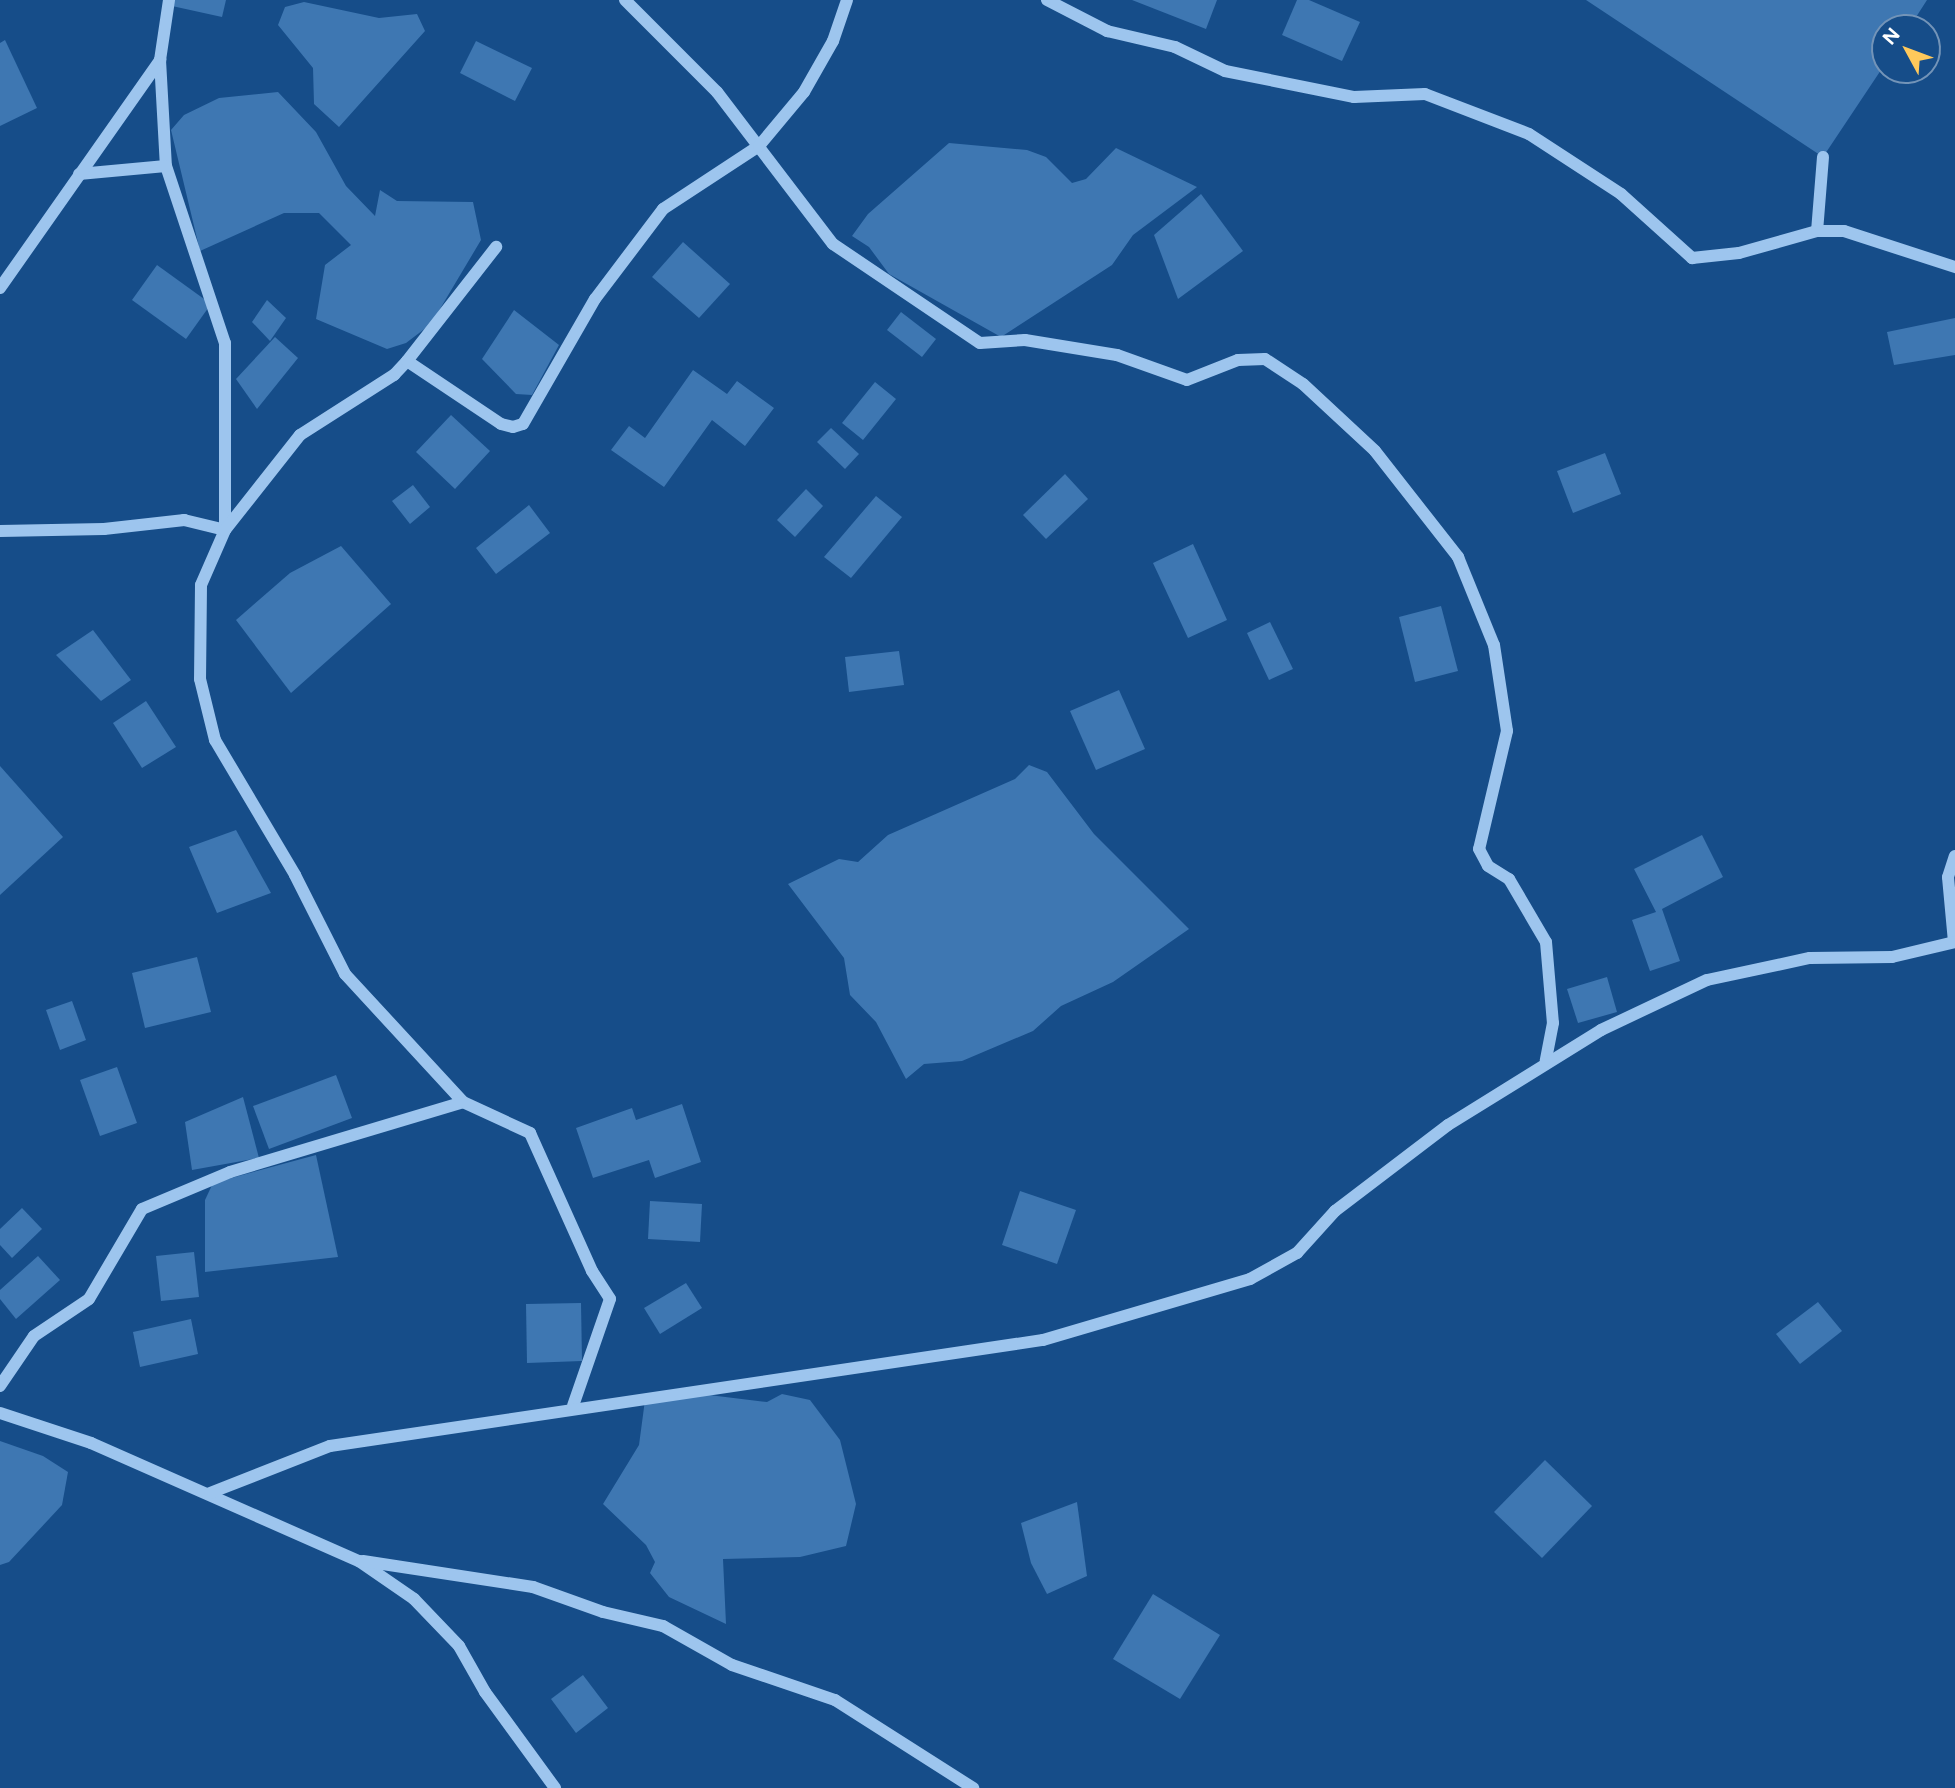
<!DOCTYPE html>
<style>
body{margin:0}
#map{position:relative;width:1955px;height:1788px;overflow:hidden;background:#164d89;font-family:Figtree,sans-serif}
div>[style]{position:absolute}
.building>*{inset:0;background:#3e77b2}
.minor>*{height:12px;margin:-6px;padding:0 6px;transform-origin:6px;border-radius:6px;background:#9dc5ee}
span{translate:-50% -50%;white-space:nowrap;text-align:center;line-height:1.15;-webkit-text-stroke:7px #164d89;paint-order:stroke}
.north{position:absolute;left:1871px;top:14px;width:70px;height:70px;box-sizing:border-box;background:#164d89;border:2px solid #7394b8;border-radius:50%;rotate:311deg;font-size:19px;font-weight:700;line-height:28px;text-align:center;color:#fff}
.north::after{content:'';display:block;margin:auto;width:24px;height:32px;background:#ffc95b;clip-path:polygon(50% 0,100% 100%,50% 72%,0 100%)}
</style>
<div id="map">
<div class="building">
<div style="clip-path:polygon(174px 0,226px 0,222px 17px,172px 6px)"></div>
<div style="clip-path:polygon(1132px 0,1217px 0,1206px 29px)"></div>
<div style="clip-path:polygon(1297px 0,1309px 0,1360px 22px,1342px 61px,1282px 35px)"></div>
<div style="clip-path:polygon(1586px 0,1927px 0,1909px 28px,1885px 28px,1885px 64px,1823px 157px)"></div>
<div style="clip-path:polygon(304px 2px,379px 18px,417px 14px,425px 31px,339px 127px,314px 104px,313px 68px,278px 25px,285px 7px)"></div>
<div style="clip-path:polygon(5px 40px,37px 108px,0 126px,0 43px)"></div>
<div style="clip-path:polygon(476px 41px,532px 68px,515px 101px,460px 73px)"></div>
<div style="clip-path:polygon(278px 92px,316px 132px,346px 186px,375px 216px,380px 190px,397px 201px,473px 202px,481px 240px,431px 324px,406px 343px,387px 349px,316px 319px,325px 265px,351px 245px,319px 213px,284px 213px,200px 251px,171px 130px,184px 115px,219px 98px)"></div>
<div style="clip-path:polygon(949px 143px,1027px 150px,1046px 157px,1072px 183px,1086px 179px,1116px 148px,1197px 187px,1133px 235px,1112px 265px,1001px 337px,889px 274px,869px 247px,852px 236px,868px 214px)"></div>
<div style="clip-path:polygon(1201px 194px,1243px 251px,1178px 299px,1154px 235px)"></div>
<div style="clip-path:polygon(683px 242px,730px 284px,699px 318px,652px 277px)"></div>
<div style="clip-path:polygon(157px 265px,211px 304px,186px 339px,132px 300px)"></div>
<div style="clip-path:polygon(267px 300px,286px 318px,270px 341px,252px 322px)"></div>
<div style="clip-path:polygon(514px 310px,559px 345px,532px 395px,516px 394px,482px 359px)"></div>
<div style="clip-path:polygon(901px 312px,936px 339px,922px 357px,887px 330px)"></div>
<div style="clip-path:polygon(1955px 318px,1955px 355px,1894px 365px,1887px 332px)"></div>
<div style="clip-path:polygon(275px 337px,298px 358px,257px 409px,236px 379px)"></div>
<div style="clip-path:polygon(693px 370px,727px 394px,737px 381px,774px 408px,745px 446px,712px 420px,664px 487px,611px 450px,629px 426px,645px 438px)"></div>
<div style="clip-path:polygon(875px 382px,896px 399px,863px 440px,842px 423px)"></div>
<div style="clip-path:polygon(451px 415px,490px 451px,455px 489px,416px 452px)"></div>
<div style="clip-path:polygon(831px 428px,859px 454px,845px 469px,817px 442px)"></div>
<div style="clip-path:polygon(1605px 453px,1621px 494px,1573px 513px,1557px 471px)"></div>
<div style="clip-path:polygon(1065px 474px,1088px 499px,1046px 539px,1023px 515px)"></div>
<div style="clip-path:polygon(413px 485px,430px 507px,410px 524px,392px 501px)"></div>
<div style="clip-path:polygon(806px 489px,823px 506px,795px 537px,777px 520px)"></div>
<div style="clip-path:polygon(876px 496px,902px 517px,851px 578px,824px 557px)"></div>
<div style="clip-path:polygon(529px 505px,550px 533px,496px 574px,476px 548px)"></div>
<div style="clip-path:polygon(1193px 544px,1227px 620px,1188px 638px,1153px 563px)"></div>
<div style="clip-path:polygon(341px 546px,391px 604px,291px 693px,236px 620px,290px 573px)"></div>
<div style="clip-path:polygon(1441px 606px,1458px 671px,1415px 682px,1399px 617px)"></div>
<div style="clip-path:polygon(1270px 622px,1293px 669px,1269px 680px,1247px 633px)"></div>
<div style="clip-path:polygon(93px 630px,131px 680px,101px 701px,56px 655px)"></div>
<div style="clip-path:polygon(899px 651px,904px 685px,849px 692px,845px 657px)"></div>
<div style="clip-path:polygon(1119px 690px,1145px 749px,1096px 770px,1070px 711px)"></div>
<div style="clip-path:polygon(146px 701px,176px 747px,142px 768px,113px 723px)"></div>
<div style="clip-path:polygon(1029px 765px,1047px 772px,1094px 834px,1189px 929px,1113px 982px,1061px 1006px,1033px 1031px,962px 1061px,924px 1064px,906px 1079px,876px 1022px,850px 995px,844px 958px,788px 884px,839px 859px,858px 862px,888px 835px,1015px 779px)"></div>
<div style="clip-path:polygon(0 766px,63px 837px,0 895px)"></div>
<div style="clip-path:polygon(236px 830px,271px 893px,217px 913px,189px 847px)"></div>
<div style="clip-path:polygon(1702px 835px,1723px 877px,1662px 909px,1680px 961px,1650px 971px,1632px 920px,1656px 912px,1634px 869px)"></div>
<div style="clip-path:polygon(197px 957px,211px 1012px,145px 1028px,132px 973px)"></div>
<div style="clip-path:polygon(1607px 977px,1617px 1012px,1578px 1023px,1567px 989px)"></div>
<div style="clip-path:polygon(72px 1001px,86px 1040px,60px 1050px,46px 1010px)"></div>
<div style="clip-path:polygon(117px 1067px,137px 1123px,100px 1136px,80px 1080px)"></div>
<div style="clip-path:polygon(336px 1075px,352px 1118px,269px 1149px,253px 1106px)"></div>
<div style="clip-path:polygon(243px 1097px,259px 1158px,192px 1170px,185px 1122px)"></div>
<div style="clip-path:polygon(682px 1104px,701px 1162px,655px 1178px,649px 1160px,593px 1178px,576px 1128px,632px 1108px,636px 1120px)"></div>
<div style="clip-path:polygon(316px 1155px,338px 1257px,205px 1272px,205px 1200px,213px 1183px)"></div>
<div style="clip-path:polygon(1020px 1191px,1076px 1210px,1057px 1264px,1002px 1245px)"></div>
<div style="clip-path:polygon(650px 1201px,702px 1204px,700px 1242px,648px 1239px)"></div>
<div style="clip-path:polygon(22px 1208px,42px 1229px,12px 1258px,0 1245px,0 1229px)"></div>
<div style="clip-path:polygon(194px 1252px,199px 1297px,161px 1301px,156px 1256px)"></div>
<div style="clip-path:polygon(38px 1256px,60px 1280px,16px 1319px,0 1299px,0 1290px)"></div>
<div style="clip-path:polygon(686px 1283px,702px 1308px,660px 1334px,644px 1308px)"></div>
<div style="clip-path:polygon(1818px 1302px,1842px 1331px,1800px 1364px,1776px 1334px)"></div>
<div style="clip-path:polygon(581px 1303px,582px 1361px,527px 1363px,526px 1304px)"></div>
<div style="clip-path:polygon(191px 1319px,198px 1354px,140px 1367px,133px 1332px)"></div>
<div style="clip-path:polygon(782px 1394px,810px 1400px,840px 1440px,856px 1504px,846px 1546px,800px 1557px,723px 1559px,726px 1624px,669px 1597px,650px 1573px,655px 1562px,646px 1545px,603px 1504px,639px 1445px,645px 1400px,709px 1395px,767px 1402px)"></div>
<div style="clip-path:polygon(0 1441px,43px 1456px,68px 1472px,62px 1505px,9px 1562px,0 1565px)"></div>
<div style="clip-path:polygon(1545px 1460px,1592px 1506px,1542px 1558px,1494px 1512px)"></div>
<div style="clip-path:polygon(1077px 1502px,1087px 1576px,1047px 1594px,1031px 1563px,1021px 1523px)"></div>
<div style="clip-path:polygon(1153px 1594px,1220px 1635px,1180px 1699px,1113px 1659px)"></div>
<div style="clip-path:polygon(583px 1675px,608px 1708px,576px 1733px,551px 1699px)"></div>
</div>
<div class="minor">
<div style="left:169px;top:0;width:61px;rotate:98.5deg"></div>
<div style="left:160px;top:60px;width:106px;rotate:86.8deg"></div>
<div style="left:166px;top:166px;width:187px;rotate:71.6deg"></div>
<div style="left:225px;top:343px;width:187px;rotate:90deg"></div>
<div style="left:225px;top:530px;width:60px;rotate:113.6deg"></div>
<div style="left:201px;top:585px;width:94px;rotate:90.6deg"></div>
<div style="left:200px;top:679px;width:63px;rotate:76.2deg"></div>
<div style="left:215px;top:740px;width:157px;rotate:59.3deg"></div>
<div style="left:295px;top:875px;width:111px;rotate:63.2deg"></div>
<div style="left:345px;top:974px;width:174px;rotate:47.3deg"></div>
<div style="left:463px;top:1102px;width:74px;rotate:24.8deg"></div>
<div style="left:530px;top:1133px;width:151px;rotate:65.8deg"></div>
<div style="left:592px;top:1271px;width:33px;rotate:57deg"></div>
<div style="left:610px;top:1299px;width:113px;rotate:109.1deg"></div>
<div style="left:625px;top:0;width:130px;rotate:45deg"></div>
<div style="left:717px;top:92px;width:191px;rotate:52.7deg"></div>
<div style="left:833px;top:244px;width:177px;rotate:34deg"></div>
<div style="left:980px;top:343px;width:45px;rotate:-3.8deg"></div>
<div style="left:1025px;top:340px;width:93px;rotate:9.3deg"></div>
<div style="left:1117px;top:355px;width:74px;rotate:19.7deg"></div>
<div style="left:1187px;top:380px;width:55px;rotate:-21.4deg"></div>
<div style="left:1238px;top:360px;width:27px;rotate:-2deg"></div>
<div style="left:1265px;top:359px;width:45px;rotate:33.3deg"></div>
<div style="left:1303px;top:384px;width:98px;rotate:42.9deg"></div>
<div style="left:1375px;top:451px;width:135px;rotate:51.9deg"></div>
<div style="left:1458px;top:557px;width:95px;rotate:67.8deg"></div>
<div style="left:1494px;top:645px;width:87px;rotate:81.4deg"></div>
<div style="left:1507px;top:731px;width:121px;rotate:103.3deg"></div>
<div style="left:1479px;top:849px;width:19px;rotate:62deg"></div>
<div style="left:1488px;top:866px;width:25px;rotate:32deg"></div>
<div style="left:1509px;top:879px;width:73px;rotate:59.6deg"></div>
<div style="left:1546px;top:942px;width:81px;rotate:85.1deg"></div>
<div style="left:1553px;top:1023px;width:38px;rotate:101deg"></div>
<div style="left:1047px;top:0;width:68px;rotate:27.3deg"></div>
<div style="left:1107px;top:31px;width:70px;rotate:13.2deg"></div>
<div style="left:1175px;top:47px;width:55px;rotate:25.6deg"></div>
<div style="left:1225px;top:71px;width:132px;rotate:11.4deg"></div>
<div style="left:1354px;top:97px;width:71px;rotate:-2.4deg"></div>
<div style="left:1425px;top:94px;width:111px;rotate:21deg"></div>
<div style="left:1529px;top:134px;width:110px;rotate:33.1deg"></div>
<div style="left:1621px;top:194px;width:96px;rotate:42deg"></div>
<div style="left:1692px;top:258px;width:47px;rotate:-6.1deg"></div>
<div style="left:1739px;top:253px;width:81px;rotate:-15.8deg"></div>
<div style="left:1823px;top:157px;width:74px;rotate:94.6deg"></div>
<div style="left:1817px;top:231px;width:27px"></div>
<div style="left:1844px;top:231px;width:117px;rotate:18deg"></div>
<div style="left:79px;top:174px;width:87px;rotate:-5.3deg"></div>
<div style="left:0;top:288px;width:279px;rotate:-54.9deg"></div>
<div style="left:407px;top:361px;width:113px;rotate:33.8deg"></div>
<div style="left:501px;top:424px;width:12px;rotate:14deg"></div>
<div style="left:513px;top:427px;width:10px;rotate:-17deg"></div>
<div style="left:523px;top:424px;width:144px;rotate:-60.1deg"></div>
<div style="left:595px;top:299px;width:113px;rotate:-52.9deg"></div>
<div style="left:663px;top:209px;width:115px;rotate:-33.3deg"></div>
<div style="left:759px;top:146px;width:70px;rotate:-50.2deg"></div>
<div style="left:804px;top:92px;width:59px;rotate:-60.4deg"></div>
<div style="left:833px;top:41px;width:43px;rotate:-71.1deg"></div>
<div style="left:0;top:531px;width:104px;rotate:-1.1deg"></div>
<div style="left:104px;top:529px;width:81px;rotate:-6.4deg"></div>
<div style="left:184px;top:520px;width:42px;rotate:13.7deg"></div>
<div style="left:225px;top:530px;width:121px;rotate:-51.7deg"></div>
<div style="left:300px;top:435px;width:112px;rotate:-32.6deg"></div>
<div style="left:394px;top:375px;width:19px;rotate:-47deg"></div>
<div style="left:407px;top:361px;width:145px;rotate:-52deg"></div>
<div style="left:1954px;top:942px;width:65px;rotate:-95.3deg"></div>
<div style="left:1948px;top:877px;width:22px;rotate:-72deg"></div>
<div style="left:0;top:1386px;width:60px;rotate:-55.8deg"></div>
<div style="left:34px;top:1336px;width:66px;rotate:-33.9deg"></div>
<div style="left:89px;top:1299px;width:104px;rotate:-59.5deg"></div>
<div style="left:142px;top:1209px;width:95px;rotate:-22.8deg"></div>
<div style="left:230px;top:1172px;width:243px;rotate:-16.7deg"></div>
<div style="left:0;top:1413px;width:96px;rotate:18.2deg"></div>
<div style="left:91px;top:1443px;width:293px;rotate:23.8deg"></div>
<div style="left:359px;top:1561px;width:67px;rotate:34.6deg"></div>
<div style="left:414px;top:1599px;width:65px;rotate:46.2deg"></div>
<div style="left:459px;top:1646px;width:53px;rotate:60.5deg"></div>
<div style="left:485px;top:1692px;width:119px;rotate:53.9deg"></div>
<div style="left:210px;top:1493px;width:129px;rotate:-21.4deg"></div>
<div style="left:330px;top:1446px;width:721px;rotate:-8.46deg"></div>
<div style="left:1043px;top:1340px;width:216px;rotate:-16.4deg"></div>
<div style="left:1250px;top:1279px;width:54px;rotate:-29deg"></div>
<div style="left:1297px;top:1253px;width:57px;rotate:-47.9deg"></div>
<div style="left:1335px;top:1211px;width:142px;rotate:-37.3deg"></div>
<div style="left:1448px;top:1125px;width:180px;rotate:-31.8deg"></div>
<div style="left:1601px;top:1030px;width:117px;rotate:-25.3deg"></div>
<div style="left:1707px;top:980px;width:105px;rotate:-12.1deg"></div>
<div style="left:1810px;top:958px;width:82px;rotate:-0.7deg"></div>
<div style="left:1892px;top:957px;width:65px;rotate:-13.4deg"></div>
<div style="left:363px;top:1561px;width:172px;rotate:8.7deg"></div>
<div style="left:533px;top:1587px;width:74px;rotate:19.7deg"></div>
<div style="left:603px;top:1612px;width:62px;rotate:13.1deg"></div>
<div style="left:663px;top:1626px;width:79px;rotate:29.5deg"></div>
<div style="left:732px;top:1665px;width:109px;rotate:18.8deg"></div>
<div style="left:835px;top:1700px;width:164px;rotate:32.5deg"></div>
</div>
<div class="north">N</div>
</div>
